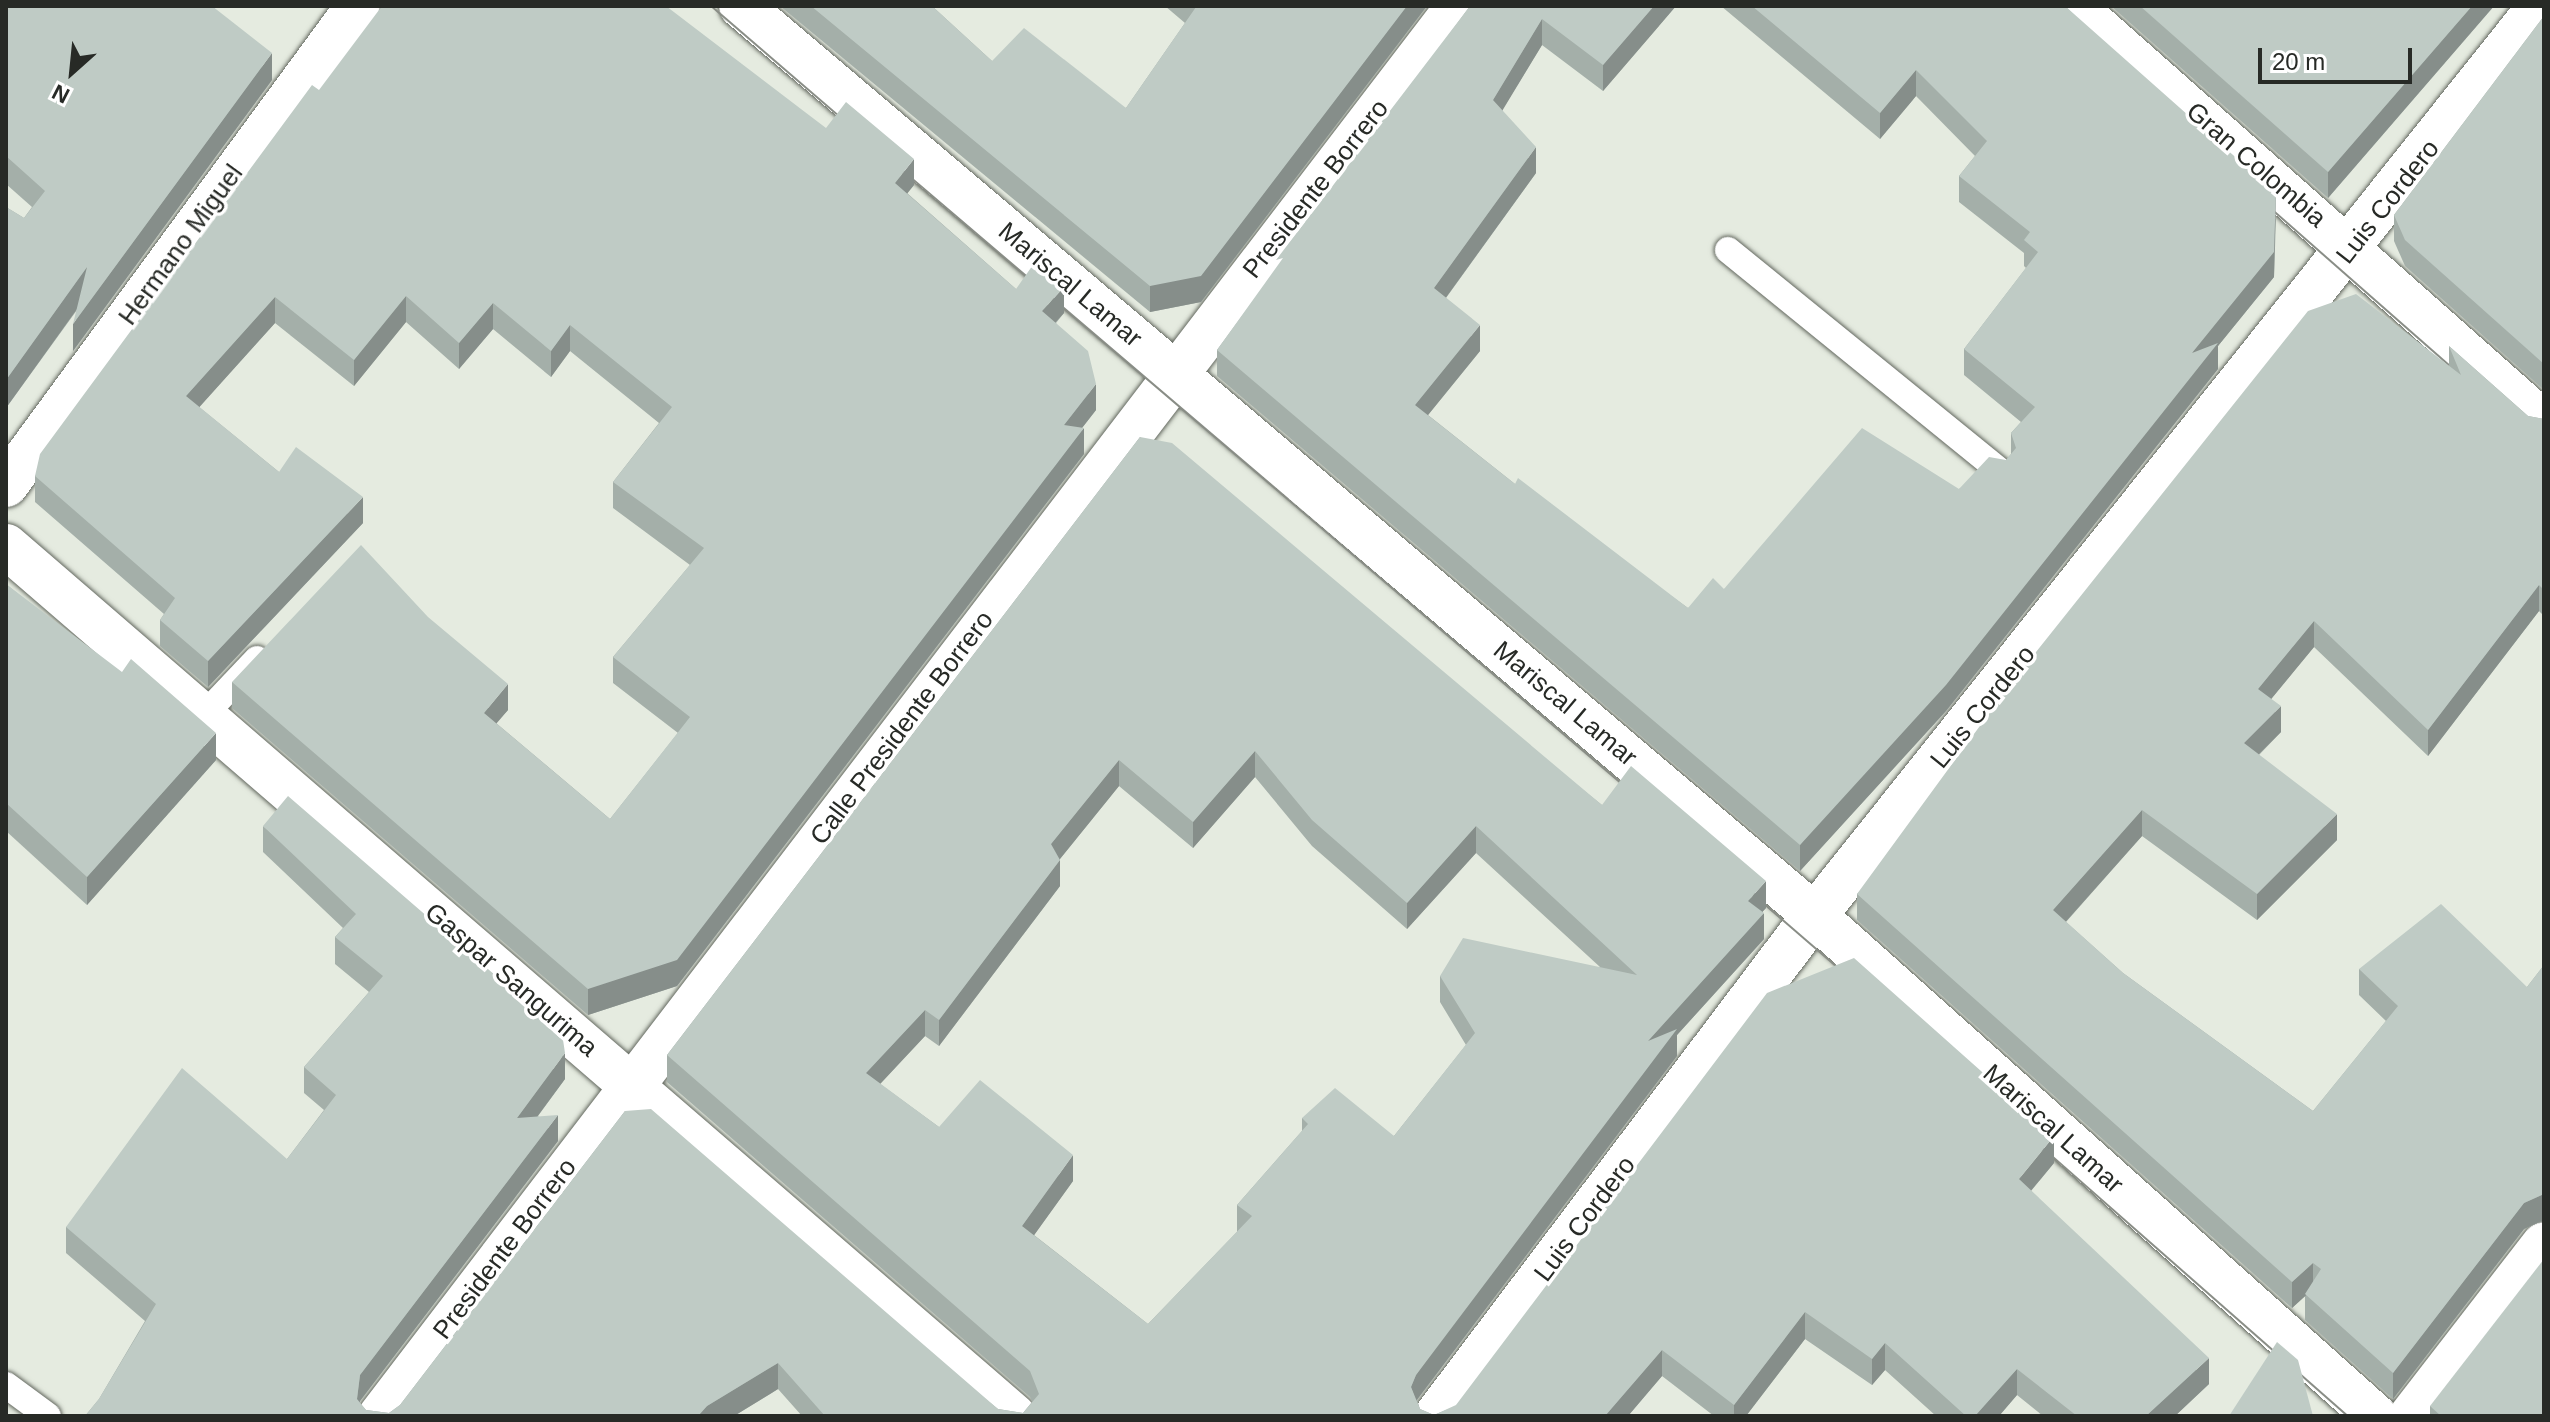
<!DOCTYPE html>
<style>
body{margin:0}
#map{position:relative;width:2550px;height:1422px;overflow:hidden;background:#e5ebe0;font-family:Helvetica,sans-serif}
div>[style]{position:absolute}
.roads{filter:drop-shadow(0 0 2px #62675e) drop-shadow(0 0 2px #62675e)}
.service>*{height:26px;margin:-13px;padding:0 13px;transform-origin:13px;border-radius:13px;background:#fff}
.minor>*{height:44px;margin:-22px;padding:0 22px;transform-origin:22px;border-radius:22px;background:#fff}
.tram>*{height:2px;margin:-1px;padding:0 1px;transform-origin:1px;border-radius:1px;background:#898d86}
.wall>*{inset:0;background:#a4afa9}
.shaded-wall>*{inset:0;background:#868e8a}
.building>*{inset:0;background:#bfcbc5}
span{translate:-50% -50%;white-space:nowrap;text-align:center;line-height:1.15;-webkit-text-stroke:7px #fff;paint-order:stroke}
.street-label{font-size:26px;color:#272a26}
.frame{position:absolute;inset:0;border:8px solid #272a26;pointer-events:none}
.north{position:absolute;left:32px;top:32px;width:80px;height:80px;-webkit-text-stroke:6px #fff;paint-order:stroke;rotate:207deg;font-size:22px;font-weight:700;line-height:32px;text-align:center;color:#272a26}
.north::after{content:'';display:block;margin:auto;width:28px;height:36px;background:#272a26;clip-path:polygon(50% 0,100% 100%,50% 72%,0 100%)}
.scale{position:absolute;left:2258px;top:48px;width:154px;height:36px;box-sizing:border-box;border:4px solid #272a26;border-top:0;padding-left:10px;font-size:24px;line-height:28px;white-space:nowrap;color:#272a26;-webkit-text-stroke:6px #fff;paint-order:stroke}
</style>
<div id="map">
<div class="roads">
<div class="service">
<div style="left:1728px;top:250px;width:350px;rotate:39.1deg"></div>
<div style="left:204px;top:715px;width:77px;rotate:-46.6deg"></div>
<div style="left:6px;top:1385px;width:52px;rotate:36.4deg"></div>
</div>
<div class="minor">
<div style="left:741px;top:6px;width:1408px;rotate:40.27deg"></div>
<div style="left:1815px;top:916px;width:751px;rotate:41.76deg"></div>
<div style="left:2073px;top:6px;width:629px;rotate:41.52deg"></div>
<div style="left:6px;top:485px;width:594px;rotate:-53.69deg"></div>
<div style="left:6px;top:546px;width:1332px;rotate:40.8deg"></div>
<div style="left:380px;top:1416px;width:1775px;rotate:-52.6deg"></div>
<div style="left:1436px;top:1416px;width:604px;rotate:-52.94deg"></div>
<div style="left:1800px;top:934px;width:1187px;rotate:-51.43deg"></div>
<div style="left:2411px;top:1416px;width:217px;rotate:-52.3deg"></div>
</div>
</div>
<div class="tram">
<div style="left:711px;top:6px;width:189px;rotate:40.7deg"></div>
<div style="left:896px;top:165px;width:973px;rotate:40.45deg"></div>
<div style="left:2261px;top:200px;width:271px;rotate:41.3deg"></div>
<div style="left:1749px;top:891px;width:136px;rotate:40.8deg"></div>
<div style="left:2038px;top:1144px;width:412px;rotate:41.3deg"></div>
</div>
<div class="wall">
<div style="clip-path:polygon(6px 6px,214px 8px,272px 80px,73px 351px,77px 310px,6px 408px,6px 207px,24px 218px,32px 207px,6px 184px)"></div>
<div style="clip-path:polygon(780px 6px,932px 6px,992px 61px,1126px 108px,1185px 23px,1165px 6px,1427px 6px,1201px 302px,1150px 312px)"></div>
<div style="clip-path:polygon(1470px 6px,1676px 6px,1603px 91px,1542px 45px,1502px 110px,1536px 173px,1446px 298px,1480px 351px,1428px 415px,1515px 484px,1688px 608px,1724px 589px,1959px 489px,2006px 460px,2011px 454px,2011px 433px,2021px 422px,1964px 375px,1964px 349px,2026px 268px,2024px 266px,2024px 253px,1959px 202px,1959px 176px,1975px 156px,1916px 96px,1880px 139px,1721px 6px,2065px 6px,2276px 219px,2274px 277px,2218px 346px,2218px 369px,1946px 711px,1800px 871px,1217px 376px,1217px 350px)"></div>
<div style="clip-path:polygon(2111px 6px,2494px 6px,2328px 198px)"></div>
<div style="clip-path:polygon(2544px 16px,2544px 390px,2405px 266px,2394px 241px,2394px 215px)"></div>
<div style="clip-path:polygon(319px 90px,826px 128px,914px 185px,907px 193px,1016px 289px,1064px 313px,1056px 323px,1096px 410px,1082px 428px,1084px 454px,677px 986px,588px 1015px,232px 708px,232px 682px,508px 710px,496px 723px,610px 819px,678px 733px,613px 683px,613px 657px,690px 565px,613px 508px,613px 482px,659px 423px,570px 351px,551px 377px,493px 329px,459px 369px,406px 322px,354px 386px,275px 323px,199px 407px,279px 472px,363px 523px,208px 687px,160px 646px,160px 620px,164px 614px,35px 502px,35px 476px)"></div>
<div style="clip-path:polygon(2449px 346px,2528px 416px,2544px 419px,2544px 616px,2539px 611px,2428px 756px,2314px 647px,2271px 699px,2281px 732px,2259px 755px,2337px 840px,2257px 920px,2142px 836px,2066px 922px,2123px 973px,2313px 1111px,2386px 1021px,2359px 995px,2359px 969px,2527px 987px,2544px 965px,2544px 1220px,2524px 1229px,2393px 1399px,2305px 1320px,2305px 1296px,2292px 1308px,1857px 920px,1857px 894px,2449px 366px)"></div>
<div style="clip-path:polygon(evenodd,1140px 437px,1602px 805px,1766px 908px,1763px 911px,1764px 939px,1677px 1035px,1677px 1056px,1417px 1400px,1420px 1409px,1434px 1415px,2054px 1163px,2031px 1191px,2209px 1384px,2175px 1416px,2043px 1416px,2017px 1395px,1999px 1416px,1936px 1416px,1885px 1370px,1872px 1385px,1805px 1339px,1746px 1416px,1714px 1416px,1662px 1376px,1628px 1416px,802px 1416px,778px 1389px,734px 1416px,85px 1416px,99px 1399px,145px 1321px,66px 1253px,66px 1227px,287px 1159px,324px 1110px,304px 1093px,304px 1067px,369px 992px,335px 964px,335px 937px,343px 928px,263px 852px,263px 826px,565px 1079px,538px 1116px,558px 1141px,360px 1401px,360px 1403px,366px 1410px,389px 1413px,400px 1405px,625px 1111px,998px 1409px,1023px 1413px,1032px 1402px,1030px 1397px,667px 1082px,667px 1055px,1140px 437px,1255px 777px,1312px 846px,1407px 929px,1476px 853px,1600px 967px,1440px 976px,1440px 1002px,1466px 1045px,1394px 1136px,1302px 1118px,1302px 1131px,1237px 1205px,1237px 1232px,1148px 1324px,1034px 1235px,1073px 1181px,939px 1127px,880px 1084px,925px 1036px,939px 1046px,1060px 886px,1060px 859px,1119px 786px,1193px 848px,1255px 777px)"></div>
<div style="clip-path:polygon(6px 584px,216px 760px,87px 905px,6px 831px)"></div>
<div style="clip-path:polygon(2430px 1406px,2544px 1416px,2430px 1416px)"></div>
</div>
<div class="shaded-wall">
<div style="clip-path:polygon(1407px 6px,1427px 6px,1201px 302px,1150px 312px,1150px 286px)"></div>
<div style="clip-path:polygon(1654px 6px,1676px 6px,1603px 91px,1603px 65px)"></div>
<div style="clip-path:polygon(2472px 6px,2494px 6px,2328px 198px,2328px 172px)"></div>
<div style="clip-path:polygon(1542px 19px,1542px 45px,1493px 126px,1493px 100px)"></div>
<div style="clip-path:polygon(272px 53px,272px 80px,73px 351px,73px 324px)"></div>
<div style="clip-path:polygon(1916px 70px,1916px 96px,1880px 139px,1880px 113px)"></div>
<div style="clip-path:polygon(1536px 147px,1536px 173px,1434px 314px,1434px 288px)"></div>
<div style="clip-path:polygon(914px 159px,914px 185px,895px 209px,895px 183px)"></div>
<div style="clip-path:polygon(2276px 193px,2274px 277px,2218px 346px,2218px 369px,1946px 711px,1800px 871px,1800px 845px,2192px 353px)"></div>
<div style="clip-path:polygon(87px 267px,87px 295px,6px 408px,6px 380px)"></div>
<div style="clip-path:polygon(1064px 287px,1064px 313px,1042px 337px,1042px 311px)"></div>
<div style="clip-path:polygon(406px 296px,406px 322px,354px 386px,354px 360px)"></div>
<div style="clip-path:polygon(275px 297px,275px 323px,186px 422px,186px 396px)"></div>
<div style="clip-path:polygon(493px 303px,493px 329px,459px 369px,459px 343px)"></div>
<div style="clip-path:polygon(570px 325px,570px 351px,551px 377px,551px 351px)"></div>
<div style="clip-path:polygon(1480px 325px,1480px 351px,1415px 431px,1415px 405px)"></div>
<div style="clip-path:polygon(1096px 384px,1096px 410px,1064px 451px,1064px 425px)"></div>
<div style="clip-path:polygon(1084px 428px,1084px 454px,677px 986px,588px 1015px,588px 989px)"></div>
<div style="clip-path:polygon(363px 497px,363px 523px,208px 687px,208px 661px)"></div>
<div style="clip-path:polygon(2539px 585px,2539px 611px,2428px 756px,2428px 730px)"></div>
<div style="clip-path:polygon(2314px 621px,2314px 647px,2258px 715px,2258px 689px)"></div>
<div style="clip-path:polygon(508px 684px,508px 710px,484px 738px,484px 713px)"></div>
<div style="clip-path:polygon(2281px 706px,2281px 732px,2244px 769px,2244px 743px)"></div>
<div style="clip-path:polygon(216px 733px,216px 760px,87px 905px,87px 877px)"></div>
<div style="clip-path:polygon(1255px 751px,1255px 777px,1193px 848px,1193px 822px)"></div>
<div style="clip-path:polygon(1119px 760px,1119px 786px,1051px 870px,1051px 844px)"></div>
<div style="clip-path:polygon(2142px 810px,2142px 836px,2053px 936px,2053px 910px)"></div>
<div style="clip-path:polygon(2337px 814px,2337px 840px,2257px 920px,2257px 894px)"></div>
<div style="clip-path:polygon(1476px 826px,1476px 853px,1407px 929px,1407px 903px)"></div>
<div style="clip-path:polygon(1060px 860px,1060px 886px,939px 1046px,939px 1020px)"></div>
<div style="clip-path:polygon(1766px 881px,1766px 908px,1748px 927px,1748px 901px)"></div>
<div style="clip-path:polygon(1764px 913px,1764px 939px,1677px 1035px,1677px 1056px,1416px 1401px,1411px 1387px,1416px 1375px,1648px 1041px)"></div>
<div style="clip-path:polygon(925px 1010px,925px 1036px,866px 1099px,866px 1073px)"></div>
<div style="clip-path:polygon(565px 1053px,565px 1079px,517px 1144px,517px 1118px)"></div>
<div style="clip-path:polygon(558px 1115px,558px 1141px,360px 1401px,358px 1416px,357px 1399px,360px 1375px)"></div>
<div style="clip-path:polygon(2054px 1136px,2054px 1163px,2019px 1205px,2019px 1179px)"></div>
<div style="clip-path:polygon(1073px 1155px,1073px 1181px,1022px 1252px,1022px 1226px)"></div>
<div style="clip-path:polygon(2544px 1194px,2544px 1220px,2524px 1229px,2393px 1399px,2393px 1373px,2524px 1203px)"></div>
<div style="clip-path:polygon(2313px 1263px,2313px 1289px,2292px 1308px,2292px 1282px)"></div>
<div style="clip-path:polygon(1805px 1312px,1805px 1339px,1746px 1416px,1734px 1416px,1734px 1405px)"></div>
<div style="clip-path:polygon(1885px 1343px,1885px 1370px,1872px 1385px,1872px 1359px)"></div>
<div style="clip-path:polygon(1662px 1350px,1662px 1376px,1628px 1416px,1605px 1416px)"></div>
<div style="clip-path:polygon(2209px 1358px,2209px 1384px,2175px 1416px,2146px 1416px)"></div>
<div style="clip-path:polygon(778px 1363px,778px 1389px,734px 1416px,698px 1416px,707px 1406px)"></div>
<div style="clip-path:polygon(2017px 1369px,2017px 1395px,1999px 1416px,1975px 1416px)"></div>
</div>
<div class="building">
<div style="clip-path:polygon(6px 6px,212px 6px,272px 53px,73px 324px,87px 267px,6px 380px,6px 207px,24px 218px,45px 191px,6px 156px)"></div>
<div style="clip-path:polygon(382px 6px,666px 6px,826px 128px,846px 102px,914px 159px,895px 183px,1016px 289px,1035px 262px,1064px 287px,1042px 311px,1088px 351px,1096px 384px,1064px 425px,1084px 428px,677px 960px,588px 989px,232px 682px,361px 545px,428px 617px,508px 684px,484px 713px,610px 819px,690px 717px,613px 657px,704px 548px,613px 482px,672px 407px,570px 325px,551px 351px,493px 303px,459px 343px,406px 296px,354px 360px,275px 297px,186px 396px,279px 472px,296px 447px,363px 497px,208px 661px,160px 620px,175px 598px,35px 476px,40px 454px,312px 85px,319px 90px)"></div>
<div style="clip-path:polygon(811px 6px,932px 6px,992px 61px,1024px 28px,1126px 108px,1196px 7px,1194px 6px,1407px 6px,1201px 276px,1150px 286px)"></div>
<div style="clip-path:polygon(1470px 6px,1654px 6px,1603px 65px,1542px 19px,1493px 100px,1536px 147px,1434px 288px,1480px 325px,1415px 405px,1515px 484px,1518px 478px,1688px 608px,1713px 578px,1724px 589px,1862px 428px,1959px 489px,1989px 457px,2006px 460px,2016px 448px,2011px 433px,2035px 407px,1964px 349px,2038px 252px,2024px 240px,2030px 232px,1959px 176px,1987px 141px,1916px 70px,1880px 113px,1752px 6px,2065px 6px,2276px 193px,2274px 252px,2192px 353px,2218px 343px,1946px 685px,1800px 845px,1217px 350px,1283px 258px,1276px 260px)"></div>
<div style="clip-path:polygon(2140px 6px,2472px 6px,2328px 172px)"></div>
<div style="clip-path:polygon(2544px 16px,2544px 364px,2405px 240px,2394px 215px)"></div>
<div style="clip-path:polygon(2356px 294px,2461px 375px,2449px 346px,2528px 416px,2544px 419px,2544px 590px,2539px 585px,2428px 730px,2314px 621px,2258px 689px,2281px 706px,2244px 743px,2337px 814px,2257px 894px,2142px 810px,2053px 910px,2123px 973px,2313px 1111px,2398px 1006px,2359px 969px,2441px 904px,2527px 987px,2544px 965px,2544px 1194px,2524px 1203px,2393px 1373px,2305px 1294px,2321px 1269px,2313px 1263px,2292px 1282px,1857px 894px,2012px 682px,2308px 311px)"></div>
<div style="clip-path:polygon(evenodd,1140px 437px,1172px 443px,1602px 805px,1631px 766px,1766px 881px,1748px 901px,1764px 913px,1648px 1041px,1677px 1029px,1416px 1375px,1411px 1387px,1420px 1409px,1434px 1415px,1456px 1405px,1767px 993px,1854px 958px,2054px 1136px,2019px 1179px,2209px 1358px,2146px 1416px,2077px 1416px,2017px 1369px,1975px 1416px,1966px 1416px,1885px 1343px,1872px 1359px,1805px 1312px,1734px 1405px,1662px 1350px,1605px 1416px,825px 1416px,778px 1363px,707px 1406px,698px 1416px,85px 1416px,99px 1399px,156px 1304px,66px 1227px,182px 1068px,287px 1159px,336px 1095px,304px 1067px,383px 976px,335px 937px,356px 914px,263px 826px,288px 796px,562px 1033px,565px 1053px,517px 1118px,558px 1115px,360px 1375px,357px 1399px,366px 1410px,389px 1413px,400px 1405px,625px 1111px,651px 1109px,998px 1409px,1023px 1413px,1039px 1394px,1030px 1371px,667px 1055px,1140px 437px,1255px 751px,1312px 820px,1407px 903px,1476px 826px,1637px 975px,1463px 938px,1440px 976px,1475px 1033px,1394px 1136px,1335px 1088px,1302px 1118px,1308px 1124px,1237px 1205px,1252px 1216px,1148px 1324px,1022px 1226px,1073px 1155px,980px 1080px,939px 1127px,866px 1073px,925px 1010px,939px 1020px,1060px 860px,1051px 844px,1119px 760px,1193px 822px,1255px 751px)"></div>
<div style="clip-path:polygon(6px 584px,122px 672px,131px 659px,216px 733px,87px 877px,6px 803px)"></div>
<div style="clip-path:polygon(2544px 1259px,2544px 1416px,2441px 1416px,2430px 1406px)"></div>
<div style="clip-path:polygon(2277px 1342px,2298px 1360px,2313px 1416px,2229px 1416px)"></div>
</div>
<div class="street-label">
<span style="left:2256px;top:165px;rotate:41deg">Gran Colombia</span>
<span style="left:1316px;top:189px;rotate:-52deg">Presidente Borrero</span>
<span style="left:2388px;top:202px;rotate:-52deg">Luis Cordero</span>
<span style="left:181px;top:245px;rotate:-54deg">Hermano Miguel</span>
<span style="left:1070px;top:285px;rotate:40deg">Mariscal Lamar</span>
<span style="left:1565px;top:704px;rotate:40deg">Mariscal Lamar</span>
<span style="left:1983px;top:707px;rotate:-51deg">Luis Cordero</span>
<span style="left:902px;top:728px;rotate:-53deg">Calle Presidente Borrero</span>
<span style="left:511px;top:980px;rotate:41deg">Gaspar Sangurima</span>
<span style="left:2053px;top:1129px;rotate:42deg">Mariscal Lamar</span>
<span style="left:1585px;top:1219px;rotate:-53deg">Luis Cordero</span>
<span style="left:505px;top:1249px;rotate:-53deg">Presidente Borrero</span>
</div>
<div class="frame"></div>
<div class="north">N</div>
<div class="scale">20 m</div>
</div>
